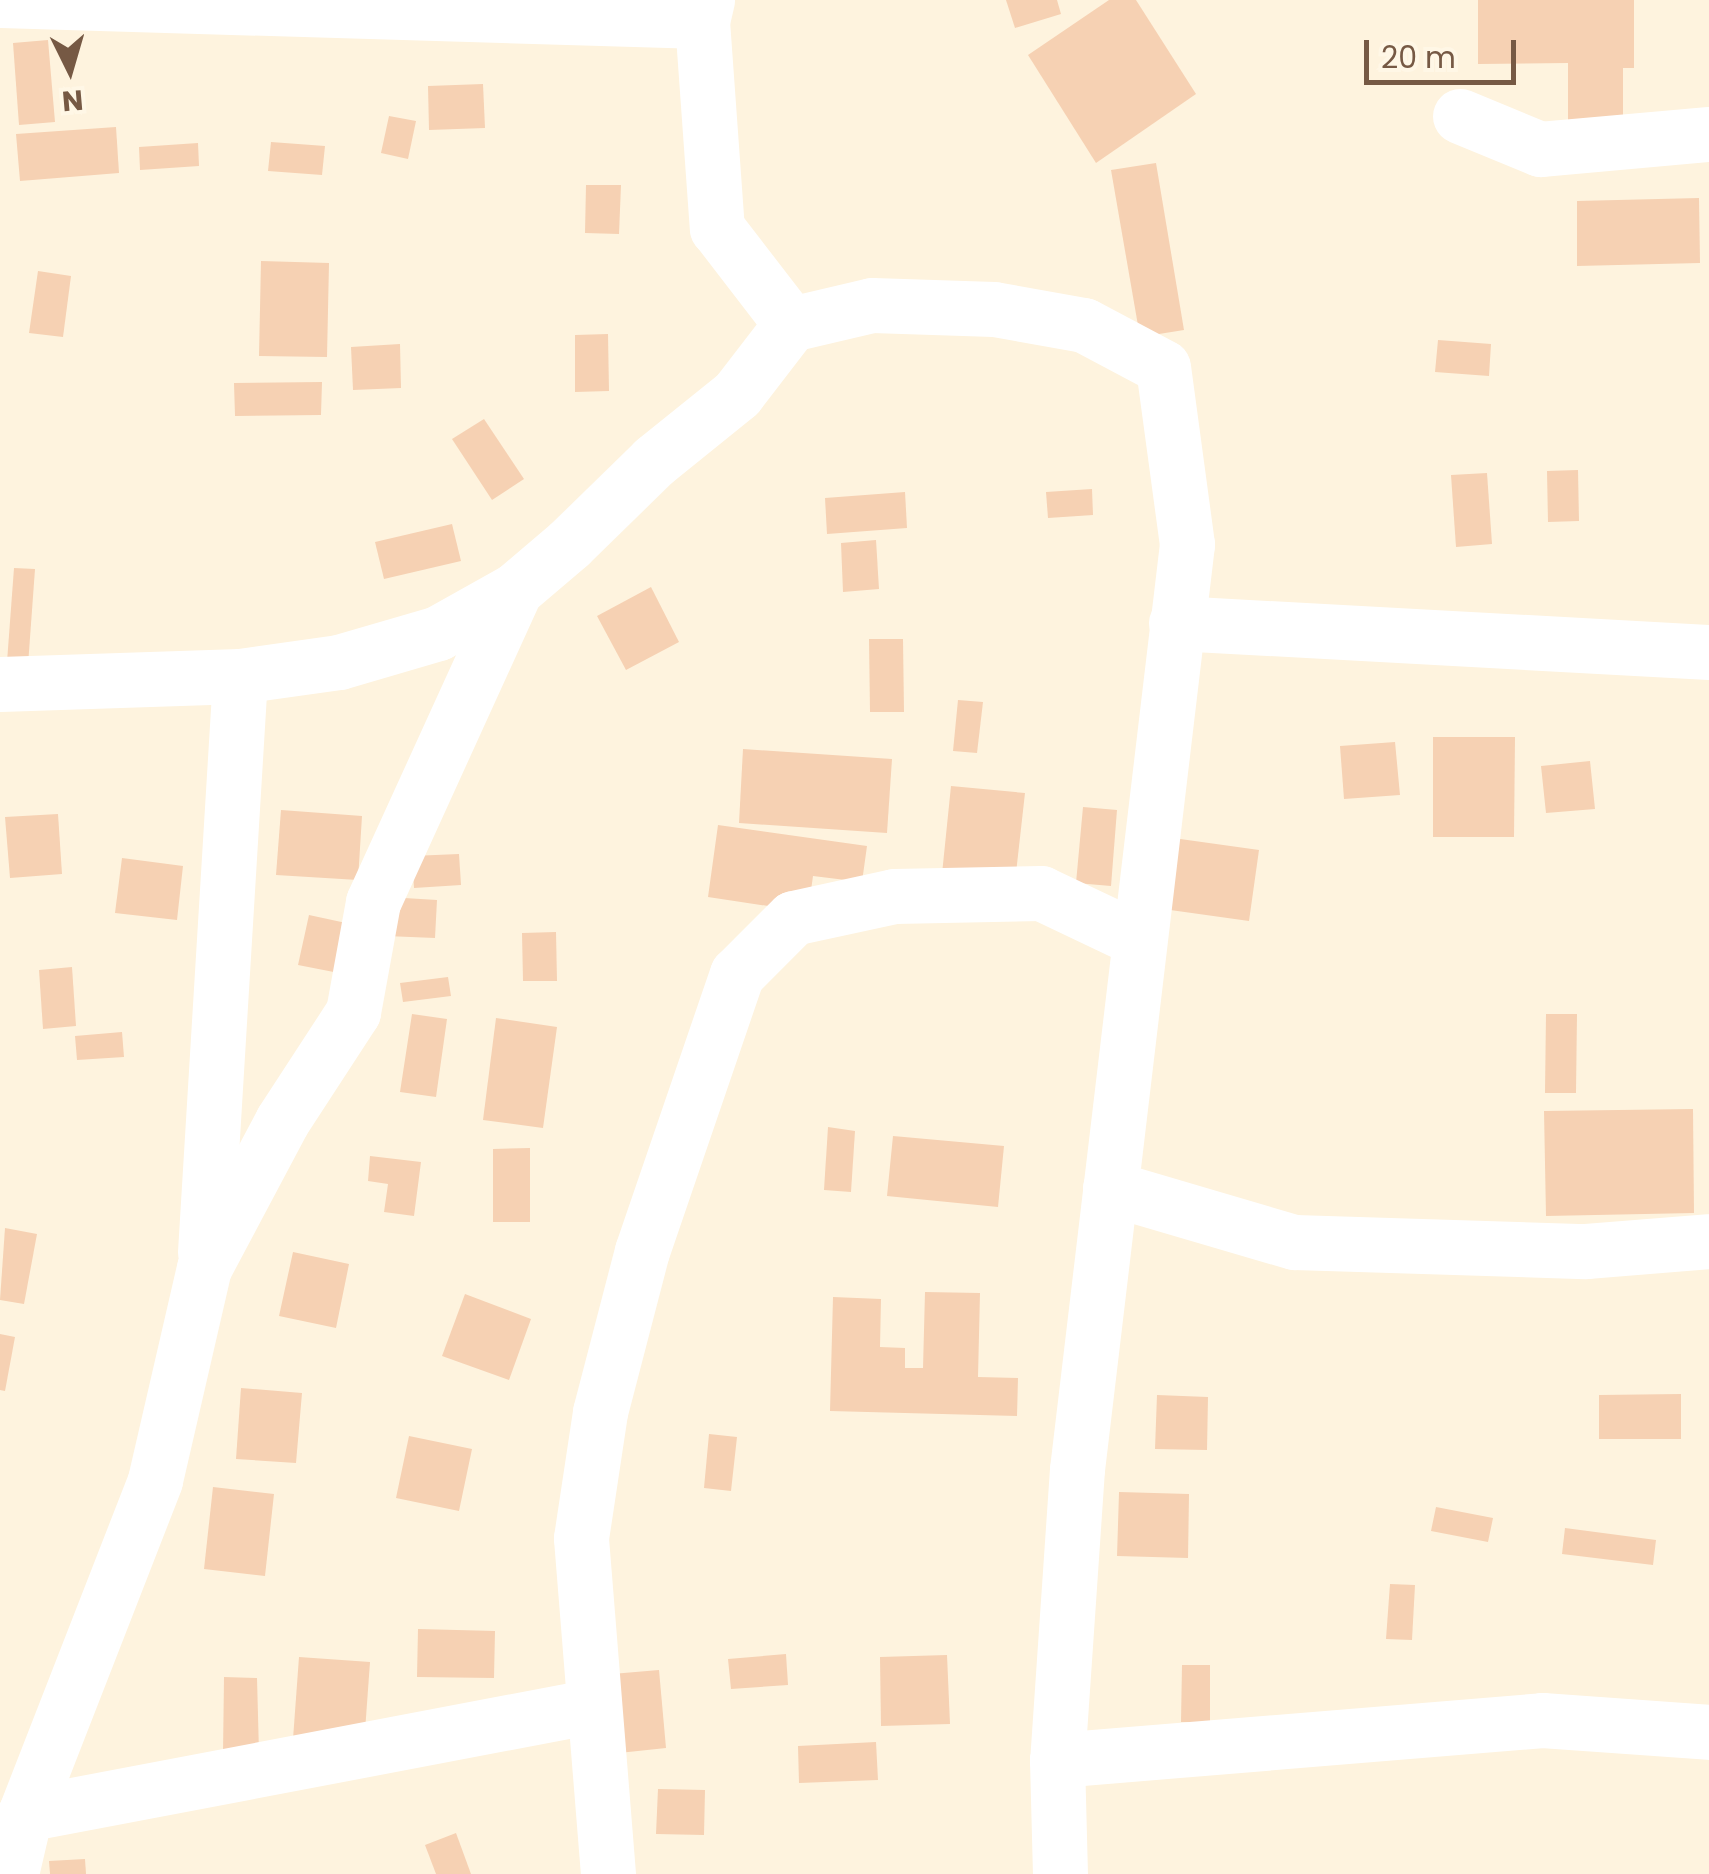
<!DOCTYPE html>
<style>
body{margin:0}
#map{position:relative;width:1709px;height:1874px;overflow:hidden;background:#fef3de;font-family:Poppins,sans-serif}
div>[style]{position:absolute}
.building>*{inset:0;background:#f6d1b3}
.minor>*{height:55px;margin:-27.5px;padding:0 27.5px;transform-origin:27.5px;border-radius:27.5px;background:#fff}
span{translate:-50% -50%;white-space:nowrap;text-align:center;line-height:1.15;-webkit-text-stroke:10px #fff7e6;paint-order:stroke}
.north{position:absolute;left:20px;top:20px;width:100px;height:100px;-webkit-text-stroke:8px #fff7e6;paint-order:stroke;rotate:175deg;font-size:28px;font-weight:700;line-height:40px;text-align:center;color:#765944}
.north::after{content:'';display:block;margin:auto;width:35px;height:45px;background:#765944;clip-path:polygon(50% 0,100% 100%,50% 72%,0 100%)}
.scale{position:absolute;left:1364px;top:40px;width:152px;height:45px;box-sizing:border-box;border:5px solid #765944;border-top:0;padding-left:12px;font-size:30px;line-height:35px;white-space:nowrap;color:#765944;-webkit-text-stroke:8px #fff7e6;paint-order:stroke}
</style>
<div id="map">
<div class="building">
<div style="clip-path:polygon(1006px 0,1057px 0,1061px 14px,1015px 28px)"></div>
<div style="clip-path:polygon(1109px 0,1136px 0,1196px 94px,1096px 163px,1028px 55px)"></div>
<div style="clip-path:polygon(1478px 0,1634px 0,1634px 68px,1623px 68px,1623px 121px,1568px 122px,1568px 63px,1478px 64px)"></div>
<div style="clip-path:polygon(48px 40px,55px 122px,19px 125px,13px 43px)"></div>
<div style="clip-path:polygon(483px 84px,485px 128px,429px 130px,428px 86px)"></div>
<div style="clip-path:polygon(389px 116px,416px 121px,408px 159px,381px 153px)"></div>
<div style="clip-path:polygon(116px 127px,119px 173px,20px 181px,16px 134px)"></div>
<div style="clip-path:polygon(271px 142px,325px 146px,322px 175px,268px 171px)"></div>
<div style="clip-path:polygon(198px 143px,199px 166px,140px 170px,139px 147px)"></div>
<div style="clip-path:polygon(1156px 163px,1184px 330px,1140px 337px,1111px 170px)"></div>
<div style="clip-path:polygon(586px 185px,621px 185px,619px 234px,585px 233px)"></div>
<div style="clip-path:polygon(1699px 198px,1700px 263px,1577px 266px,1577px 201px)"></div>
<div style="clip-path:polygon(261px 261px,329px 263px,327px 357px,259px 356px)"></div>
<div style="clip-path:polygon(38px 271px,71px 276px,63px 337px,29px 333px)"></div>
<div style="clip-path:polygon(608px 334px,609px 391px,575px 392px,575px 335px)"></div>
<div style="clip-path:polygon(1438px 340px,1491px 344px,1489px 376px,1435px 372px)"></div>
<div style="clip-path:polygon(400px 344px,401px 388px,353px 390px,351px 347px)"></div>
<div style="clip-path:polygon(322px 382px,321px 415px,235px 416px,234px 383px)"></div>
<div style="clip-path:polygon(484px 419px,524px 479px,492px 500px,452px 439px)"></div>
<div style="clip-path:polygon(1578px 470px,1579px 521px,1548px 522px,1547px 471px)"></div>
<div style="clip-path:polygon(1487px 473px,1492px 544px,1456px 547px,1451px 475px)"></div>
<div style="clip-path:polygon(1092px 489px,1093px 515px,1048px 518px,1046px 492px)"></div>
<div style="clip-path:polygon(905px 492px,907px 528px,827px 534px,825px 498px)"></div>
<div style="clip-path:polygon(452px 524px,461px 561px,384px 579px,375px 542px)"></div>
<div style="clip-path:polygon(876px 540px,879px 589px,843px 592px,841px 543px)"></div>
<div style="clip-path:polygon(14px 568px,35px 569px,28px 665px,7px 662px)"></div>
<div style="clip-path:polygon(651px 587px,679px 642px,626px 670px,597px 616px)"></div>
<div style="clip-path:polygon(869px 639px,903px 639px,904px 712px,870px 712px)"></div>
<div style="clip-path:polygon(958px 700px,983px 702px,977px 753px,953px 751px)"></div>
<div style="clip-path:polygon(1433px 737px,1515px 737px,1514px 837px,1433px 837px)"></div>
<div style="clip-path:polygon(1395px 742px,1400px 795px,1344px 799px,1340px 746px)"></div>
<div style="clip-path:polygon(743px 749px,892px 759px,887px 833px,739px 823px)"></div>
<div style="clip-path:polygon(1590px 761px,1595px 809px,1546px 813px,1541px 766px)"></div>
<div style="clip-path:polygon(951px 786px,1025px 793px,1015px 882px,942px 874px)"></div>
<div style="clip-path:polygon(1083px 807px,1117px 810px,1111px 886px,1076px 883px)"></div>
<div style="clip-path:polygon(281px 810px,362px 816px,358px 880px,276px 875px)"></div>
<div style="clip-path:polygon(58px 814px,62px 874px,10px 878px,5px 817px)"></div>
<div style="clip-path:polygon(718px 825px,867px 846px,862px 882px,813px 876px,808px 912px,708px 897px)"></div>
<div style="clip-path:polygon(1166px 837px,1259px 850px,1249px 921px,1156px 908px)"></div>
<div style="clip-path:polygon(459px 854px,461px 885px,414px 888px,412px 856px)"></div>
<div style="clip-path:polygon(122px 858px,183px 866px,177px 920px,115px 913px)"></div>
<div style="clip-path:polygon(388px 897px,437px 900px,435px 938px,386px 936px)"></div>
<div style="clip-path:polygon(309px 915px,360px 926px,349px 975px,298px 965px)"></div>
<div style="clip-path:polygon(556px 932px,557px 981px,523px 981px,522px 933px)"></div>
<div style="clip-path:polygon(72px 967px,76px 1026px,43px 1029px,39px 970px)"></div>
<div style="clip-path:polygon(448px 977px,451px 996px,403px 1002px,400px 983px)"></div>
<div style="clip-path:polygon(412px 1014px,447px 1019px,436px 1097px,400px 1092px)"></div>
<div style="clip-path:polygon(1546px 1014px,1577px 1014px,1576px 1093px,1545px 1093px)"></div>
<div style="clip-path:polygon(496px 1018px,557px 1027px,543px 1128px,483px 1120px)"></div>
<div style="clip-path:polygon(122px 1032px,124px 1057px,77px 1060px,75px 1036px)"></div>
<div style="clip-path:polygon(1693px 1109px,1694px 1213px,1546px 1216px,1544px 1111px)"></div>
<div style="clip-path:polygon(828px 1127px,855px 1131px,851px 1192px,824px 1190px)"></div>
<div style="clip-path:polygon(893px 1136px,1004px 1146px,998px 1207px,887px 1196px)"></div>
<div style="clip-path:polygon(530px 1148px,530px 1222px,493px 1222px,493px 1149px)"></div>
<div style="clip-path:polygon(370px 1156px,421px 1162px,414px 1216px,384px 1212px,388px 1184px,368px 1181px)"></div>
<div style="clip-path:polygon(5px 1228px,37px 1234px,24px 1304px,0 1300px)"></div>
<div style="clip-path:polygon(293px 1252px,349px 1264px,336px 1328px,279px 1316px)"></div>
<div style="clip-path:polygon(925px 1292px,980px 1293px,978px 1377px,1018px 1378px,1017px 1416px,830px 1411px,833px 1297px,881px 1299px,880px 1347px,905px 1348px,905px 1368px,923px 1368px)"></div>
<div style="clip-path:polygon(465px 1294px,531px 1319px,509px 1380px,442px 1356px)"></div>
<div style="clip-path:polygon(0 1334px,15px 1337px,5px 1391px,0 1390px)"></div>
<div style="clip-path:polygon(241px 1388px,302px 1393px,296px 1463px,236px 1459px)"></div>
<div style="clip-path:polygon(1681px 1394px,1681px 1439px,1599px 1439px,1599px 1395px)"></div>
<div style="clip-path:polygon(1157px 1395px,1208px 1397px,1207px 1450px,1155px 1449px)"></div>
<div style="clip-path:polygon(709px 1434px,737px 1437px,731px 1491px,704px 1488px)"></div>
<div style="clip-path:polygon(409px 1436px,472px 1449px,459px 1511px,396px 1498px)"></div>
<div style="clip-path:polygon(213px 1487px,274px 1494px,265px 1576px,204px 1569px)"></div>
<div style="clip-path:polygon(1119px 1492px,1189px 1494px,1188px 1558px,1117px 1556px)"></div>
<div style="clip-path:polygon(1436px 1507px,1493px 1518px,1488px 1542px,1431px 1531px)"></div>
<div style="clip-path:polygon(1565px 1528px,1656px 1540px,1653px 1565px,1562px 1554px)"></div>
<div style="clip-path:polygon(1390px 1584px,1415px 1585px,1412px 1640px,1386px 1639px)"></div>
<div style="clip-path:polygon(418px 1629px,495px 1631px,494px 1678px,417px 1677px)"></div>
<div style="clip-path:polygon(786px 1654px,788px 1685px,731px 1689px,728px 1659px)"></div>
<div style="clip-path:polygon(947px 1655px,950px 1724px,881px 1726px,880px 1657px)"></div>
<div style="clip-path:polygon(299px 1657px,370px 1662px,364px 1745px,293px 1739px)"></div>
<div style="clip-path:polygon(1182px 1665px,1210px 1665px,1210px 1722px,1181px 1722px)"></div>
<div style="clip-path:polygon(659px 1670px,666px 1748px,619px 1753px,612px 1674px)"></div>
<div style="clip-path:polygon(224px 1677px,257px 1678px,259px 1753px,223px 1754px)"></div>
<div style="clip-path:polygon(876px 1742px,878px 1780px,799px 1783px,798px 1746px)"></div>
<div style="clip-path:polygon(658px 1789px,705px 1790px,704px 1835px,656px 1834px)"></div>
<div style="clip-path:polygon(456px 1833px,471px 1874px,436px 1874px,425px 1845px)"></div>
<div style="clip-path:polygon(85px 1859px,86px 1874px,50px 1874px,49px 1861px)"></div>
</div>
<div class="minor">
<div style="left:1px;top:0;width:701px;rotate:1.72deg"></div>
<div style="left:707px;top:0;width:22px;rotate:103deg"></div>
<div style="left:702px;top:21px;width:208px;rotate:85.9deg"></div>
<div style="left:717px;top:228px;width:121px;rotate:52.4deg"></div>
<div style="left:1460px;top:116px;width:87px;rotate:22.4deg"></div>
<div style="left:1540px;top:149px;width:170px;rotate:-5.1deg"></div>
<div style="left:1176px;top:623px;width:534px;rotate:3.11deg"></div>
<div style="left:0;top:684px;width:240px;rotate:-1.9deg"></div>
<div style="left:240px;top:676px;width:100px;rotate:-8deg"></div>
<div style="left:339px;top:662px;width:103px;rotate:-16.3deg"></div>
<div style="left:438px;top:633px;width:88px;rotate:-29.2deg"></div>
<div style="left:515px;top:590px;width:71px;rotate:-40.4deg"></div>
<div style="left:569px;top:544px;width:119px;rotate:-44.3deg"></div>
<div style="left:654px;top:461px;width:107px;rotate:-38.9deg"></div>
<div style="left:737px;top:394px;width:88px;rotate:-52.4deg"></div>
<div style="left:791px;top:324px;width:83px;rotate:-13.2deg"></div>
<div style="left:872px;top:305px;width:122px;rotate:1.9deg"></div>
<div style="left:994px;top:309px;width:91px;rotate:10.1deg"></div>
<div style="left:1084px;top:325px;width:89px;rotate:28deg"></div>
<div style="left:1163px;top:367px;width:179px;rotate:82.3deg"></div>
<div style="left:1187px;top:544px;width:932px;rotate:96.78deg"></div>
<div style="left:1077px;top:1469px;width:292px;rotate:93.9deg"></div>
<div style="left:1057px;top:1760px;width:114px;rotate:88.5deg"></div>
<div style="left:1110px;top:1188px;width:192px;rotate:16.4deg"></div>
<div style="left:1294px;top:1242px;width:292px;rotate:1.8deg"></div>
<div style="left:1586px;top:1251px;width:123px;rotate:-4.6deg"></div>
<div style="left:205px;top:1252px;width:577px;rotate:-86.52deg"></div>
<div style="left:1057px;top:1760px;width:487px;rotate:-4.7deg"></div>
<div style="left:1542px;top:1720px;width:167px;rotate:4.1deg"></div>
<div style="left:25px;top:1814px;width:578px;rotate:-10.77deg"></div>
<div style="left:11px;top:1874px;width:62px;rotate:-76.9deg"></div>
<div style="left:25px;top:1814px;width:358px;rotate:-68.7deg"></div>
<div style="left:155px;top:1480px;width:218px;rotate:-77deg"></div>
<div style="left:204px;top:1268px;width:166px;rotate:-62deg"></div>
<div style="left:282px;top:1121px;width:130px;rotate:-56.9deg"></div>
<div style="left:353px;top:1012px;width:112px;rotate:-79.7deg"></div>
<div style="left:373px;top:902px;width:343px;rotate:-65.5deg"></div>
<div style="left:608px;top:1874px;width:337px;rotate:-94.6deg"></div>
<div style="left:581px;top:1538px;width:127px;rotate:-81.4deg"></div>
<div style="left:600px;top:1412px;width:166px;rotate:-75.4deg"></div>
<div style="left:642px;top:1251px;width:293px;rotate:-71.1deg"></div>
<div style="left:737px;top:974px;width:79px;rotate:-45deg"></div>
<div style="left:793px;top:918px;width:103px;rotate:-12.3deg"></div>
<div style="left:894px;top:896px;width:147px;rotate:-1.2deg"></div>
<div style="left:1041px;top:893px;width:107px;rotate:25.4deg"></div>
</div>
<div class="north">N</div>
<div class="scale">20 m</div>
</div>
